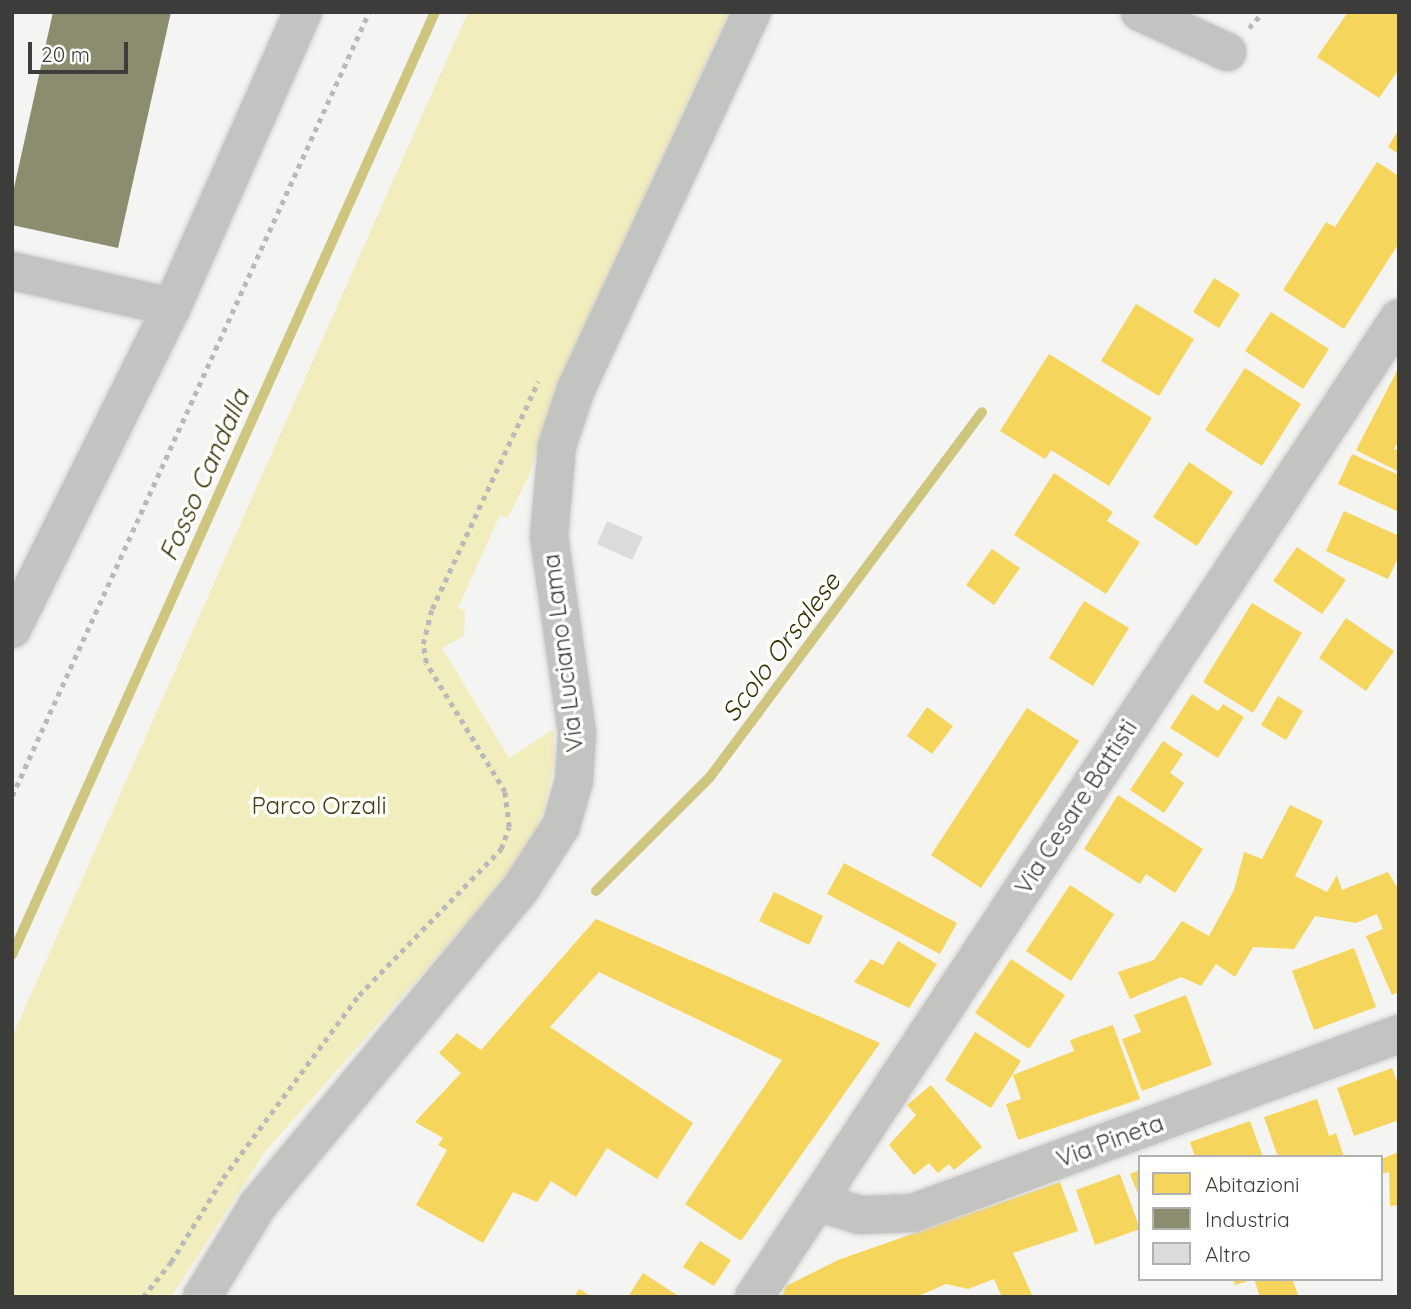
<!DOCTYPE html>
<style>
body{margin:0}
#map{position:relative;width:1411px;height:1309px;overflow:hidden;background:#f4f4f2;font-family:Quicksand,sans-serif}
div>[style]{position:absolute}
.green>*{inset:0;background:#f2edbd}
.homes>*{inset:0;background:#f6d55c}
.industry>*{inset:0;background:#8c8c6e}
.stream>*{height:10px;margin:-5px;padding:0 5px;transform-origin:5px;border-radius:5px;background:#cec67e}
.building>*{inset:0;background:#dcdbdb}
.path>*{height:4.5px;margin-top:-2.25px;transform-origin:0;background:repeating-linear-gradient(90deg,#b9b9b9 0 5px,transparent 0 10px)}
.roads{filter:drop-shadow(0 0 2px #cfcfcd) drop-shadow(0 0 2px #cfcfcd)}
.minor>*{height:38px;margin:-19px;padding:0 19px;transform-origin:19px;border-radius:19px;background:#c3c3c2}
span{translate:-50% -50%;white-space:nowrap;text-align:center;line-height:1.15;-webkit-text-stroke:7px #fffffe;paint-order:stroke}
.street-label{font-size:24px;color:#3c3c3b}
.park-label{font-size:24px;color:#413d11}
.water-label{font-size:26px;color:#353002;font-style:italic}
.frame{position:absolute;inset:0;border:14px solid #3c3c3b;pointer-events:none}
.legend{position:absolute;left:1138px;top:1155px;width:245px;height:126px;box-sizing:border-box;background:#fffffe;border:2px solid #b1b1b0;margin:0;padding:9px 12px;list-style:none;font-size:21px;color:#3c3c3b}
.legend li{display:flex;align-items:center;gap:14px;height:35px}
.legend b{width:35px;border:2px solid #b1b1b0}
.scale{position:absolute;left:28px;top:42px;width:100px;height:32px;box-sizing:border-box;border:4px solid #3c3c3b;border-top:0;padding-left:9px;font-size:21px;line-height:24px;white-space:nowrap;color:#3c3c3b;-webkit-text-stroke:5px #fffffe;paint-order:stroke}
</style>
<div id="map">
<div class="green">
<div style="clip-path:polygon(468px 12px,729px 12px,554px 392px,530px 473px,508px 518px,500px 515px,458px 608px,465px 610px,464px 636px,442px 648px,509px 758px,554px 729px,554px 763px,544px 809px,534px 836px,507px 877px,265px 1152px,171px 1297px,12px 1297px,12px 1037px)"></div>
</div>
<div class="homes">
<div style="clip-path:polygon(1348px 12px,1399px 12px,1399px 69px,1379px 98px,1317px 57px)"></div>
<div style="clip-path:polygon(1399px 129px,1399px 154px,1388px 147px)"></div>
<div style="clip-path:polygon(1377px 162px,1399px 176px,1399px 243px,1344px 329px,1283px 290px,1326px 222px,1335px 227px)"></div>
<div style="clip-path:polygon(1214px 278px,1240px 294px,1219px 328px,1193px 312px)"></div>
<div style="clip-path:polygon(1136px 304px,1194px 339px,1159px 396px,1101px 361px)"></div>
<div style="clip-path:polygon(1271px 312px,1329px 349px,1303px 389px,1245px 351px)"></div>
<div style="clip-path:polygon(1049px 354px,1152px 418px,1109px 486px,1051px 450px,1045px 459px,1000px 431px)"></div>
<div style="clip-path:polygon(1399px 367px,1399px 439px,1394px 449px,1399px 451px,1399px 472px,1356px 450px)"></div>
<div style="clip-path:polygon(1245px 368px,1301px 404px,1262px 466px,1205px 430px)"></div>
<div style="clip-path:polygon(1352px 454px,1399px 475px,1399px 512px,1338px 484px)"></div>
<div style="clip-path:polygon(1189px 462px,1233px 492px,1197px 546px,1153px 517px)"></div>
<div style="clip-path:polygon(1054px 473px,1113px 512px,1107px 521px,1140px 542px,1106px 594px,1014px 535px)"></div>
<div style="clip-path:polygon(1344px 511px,1399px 536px,1399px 556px,1388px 579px,1326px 551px)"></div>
<div style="clip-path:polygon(1297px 547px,1346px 580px,1322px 614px,1273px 581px)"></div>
<div style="clip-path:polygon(992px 549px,1020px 568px,994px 605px,966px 585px)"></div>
<div style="clip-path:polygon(1084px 601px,1129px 628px,1093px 686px,1049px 658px)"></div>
<div style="clip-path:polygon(1252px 603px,1302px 633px,1253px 713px,1203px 682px)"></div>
<div style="clip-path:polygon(1346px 618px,1394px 651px,1366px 691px,1319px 658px)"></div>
<div style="clip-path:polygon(1192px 694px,1218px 711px,1223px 704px,1244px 717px,1218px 758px,1170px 728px)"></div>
<div style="clip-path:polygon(1278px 696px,1303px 711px,1286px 740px,1261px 725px)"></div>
<div style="clip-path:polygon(927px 707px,953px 726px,932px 754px,907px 736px)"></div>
<div style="clip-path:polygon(1027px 708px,1079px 741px,981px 888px,931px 855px)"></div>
<div style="clip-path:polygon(1163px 741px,1183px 754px,1170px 773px,1184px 783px,1164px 813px,1130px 790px)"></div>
<div style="clip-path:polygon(1118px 795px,1203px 849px,1175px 893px,1146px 874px,1140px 884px,1084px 849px)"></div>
<div style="clip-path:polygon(1290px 805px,1323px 821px,1295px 876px,1327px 892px,1337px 875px,1342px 890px,1388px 872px,1399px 890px,1399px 992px,1392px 995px,1366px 936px,1383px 929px,1377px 914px,1356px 923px,1315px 916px,1294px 949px,1253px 947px,1235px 977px,1216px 964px,1201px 986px,1181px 977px,1130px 999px,1118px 972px,1154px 960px,1182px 921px,1209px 936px,1234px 890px,1244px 852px,1262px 859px)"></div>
<div style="clip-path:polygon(844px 863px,957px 923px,940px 954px,827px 894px)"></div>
<div style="clip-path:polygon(1070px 885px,1114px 914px,1071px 981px,1026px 951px)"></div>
<div style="clip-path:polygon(774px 892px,823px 916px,809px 945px,759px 921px)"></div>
<div style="clip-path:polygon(596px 919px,880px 1043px,741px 1241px,685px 1204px,782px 1060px,599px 972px,550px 1027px,693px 1123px,657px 1179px,607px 1148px,576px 1197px,551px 1181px,537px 1202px,513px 1192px,483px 1243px,416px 1205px,447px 1150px,438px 1145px,443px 1138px,415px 1122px,461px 1073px,439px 1053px,457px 1033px,481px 1050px)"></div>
<div style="clip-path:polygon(898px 941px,937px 964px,909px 1008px,854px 982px,871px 959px,883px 965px)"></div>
<div style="clip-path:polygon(1354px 948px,1376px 1007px,1314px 1030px,1292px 971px)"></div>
<div style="clip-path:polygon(1011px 959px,1065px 995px,1029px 1049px,975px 1013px)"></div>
<div style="clip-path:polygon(1186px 995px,1212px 1065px,1142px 1091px,1122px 1039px,1141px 1032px,1134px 1015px)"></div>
<div style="clip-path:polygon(1113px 1025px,1140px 1099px,1018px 1140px,1006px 1104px,1021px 1099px,1013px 1075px,1074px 1051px,1070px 1040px)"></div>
<div style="clip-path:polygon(975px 1032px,1021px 1061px,991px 1108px,945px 1080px)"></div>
<div style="clip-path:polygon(1392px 1068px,1399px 1087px,1399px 1120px,1354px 1136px,1337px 1088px)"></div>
<div style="clip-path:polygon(931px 1085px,982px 1147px,954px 1170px,949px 1164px,938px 1173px,929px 1163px,914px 1175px,889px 1145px,916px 1115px,907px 1105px)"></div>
<div style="clip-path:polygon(1317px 1099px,1329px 1136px,1336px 1133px,1344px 1157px,1278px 1157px,1264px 1117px)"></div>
<div style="clip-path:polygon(1250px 1121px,1263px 1157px,1195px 1157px,1190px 1142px)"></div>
<div style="clip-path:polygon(1399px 1152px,1399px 1205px,1390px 1206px,1389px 1172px,1381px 1174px,1381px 1159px)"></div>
<div style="clip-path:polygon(1140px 1170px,1140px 1199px,1130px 1174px)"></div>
<div style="clip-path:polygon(1120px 1174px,1140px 1229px,1095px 1245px,1076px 1190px)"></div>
<div style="clip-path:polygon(1060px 1182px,1078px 1231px,1013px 1253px,1033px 1297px,1002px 1297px,994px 1279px,968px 1289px,946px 1284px,916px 1297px,782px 1297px,786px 1286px,838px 1260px)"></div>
<div style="clip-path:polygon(700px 1241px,731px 1260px,714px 1286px,683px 1267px)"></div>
<div style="clip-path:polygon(643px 1273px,680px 1297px,628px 1297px)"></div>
<div style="clip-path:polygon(1233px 1279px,1250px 1279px,1251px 1280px,1235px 1285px)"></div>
<div style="clip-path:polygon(1254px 1279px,1292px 1279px,1299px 1297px,1260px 1297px)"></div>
<div style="clip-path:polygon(579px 1289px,592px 1297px,574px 1297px)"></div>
</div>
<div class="industry">
<div style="clip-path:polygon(53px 12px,171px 12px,118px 248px,12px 225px,12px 197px)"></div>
</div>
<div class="stream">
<div style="left:596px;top:891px;width:161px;rotate:-45deg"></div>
<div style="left:710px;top:777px;width:455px;rotate:-53.3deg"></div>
<div style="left:12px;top:955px;width:1034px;rotate:-65.84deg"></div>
</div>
<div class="building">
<div style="clip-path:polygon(607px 521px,643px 537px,632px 560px,597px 544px)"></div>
</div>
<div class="path">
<div style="left:1249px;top:28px;width:21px;rotate:-49deg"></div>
<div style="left:12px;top:796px;width:861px;rotate:-65.52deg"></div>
<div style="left:143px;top:1297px;width:45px;rotate:-51.3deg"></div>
<div style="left:171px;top:1262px;width:99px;rotate:-58.2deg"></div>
<div style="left:223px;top:1178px;width:228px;rotate:-53.4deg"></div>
<div style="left:359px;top:995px;width:204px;rotate:-45.8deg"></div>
<div style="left:501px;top:849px;width:23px;rotate:-70deg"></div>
<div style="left:509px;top:827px;width:35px;rotate:-97deg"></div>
<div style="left:505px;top:792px;width:151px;rotate:-121.5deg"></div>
<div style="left:426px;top:663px;width:19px;rotate:-99deg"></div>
<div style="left:423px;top:644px;width:36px;rotate:-76deg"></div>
<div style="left:432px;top:609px;width:251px;rotate:-65deg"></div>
</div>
<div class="roads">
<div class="minor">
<div style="left:1140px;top:12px;width:96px;rotate:24.7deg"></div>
<div style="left:12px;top:271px;width:164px;rotate:12.7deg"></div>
<div style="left:12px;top:629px;width:360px;rotate:-63.6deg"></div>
<div style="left:172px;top:307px;width:323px;rotate:-66.1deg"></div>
<div style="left:818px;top:1202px;width:44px;rotate:17.2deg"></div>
<div style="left:860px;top:1215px;width:53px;rotate:-2.2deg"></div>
<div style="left:913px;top:1213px;width:518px;rotate:-20.22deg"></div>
<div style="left:202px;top:1297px;width:108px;rotate:-58.7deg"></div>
<div style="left:258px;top:1205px;width:412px;rotate:-50.3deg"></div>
<div style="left:521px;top:888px;width:74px;rotate:-57.2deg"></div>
<div style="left:561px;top:826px;width:47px;rotate:-73.9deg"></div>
<div style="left:574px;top:781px;width:48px;rotate:-86.4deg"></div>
<div style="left:577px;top:733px;width:198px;rotate:-98.1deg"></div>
<div style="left:549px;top:537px;width:91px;rotate:-85deg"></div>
<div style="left:557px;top:446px;width:60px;rotate:-71.6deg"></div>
<div style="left:576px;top:389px;width:416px;rotate:-65deg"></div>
<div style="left:754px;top:1297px;width:1172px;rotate:-56.62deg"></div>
</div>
</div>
<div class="street-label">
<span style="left:563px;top:653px;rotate:-97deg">Via Luciano Lama</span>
<span style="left:1076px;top:807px;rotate:-57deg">Via Cesare Battisti</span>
<span style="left:1110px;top:1141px;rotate:-20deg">Via Pineta</span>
</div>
<div class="park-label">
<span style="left:319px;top:806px">Parco Orzali</span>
</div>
<div class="water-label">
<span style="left:204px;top:475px;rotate:-66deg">Fosso Candalla</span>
<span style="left:781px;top:647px;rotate:-53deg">Scolo Orsalese</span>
</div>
<div class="frame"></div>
<ul class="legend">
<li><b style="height:19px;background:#f6d55c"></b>Abitazioni</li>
<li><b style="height:19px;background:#8c8c6e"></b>Industria</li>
<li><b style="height:19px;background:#dcdbdb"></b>Altro</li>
</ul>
<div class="scale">20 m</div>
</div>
